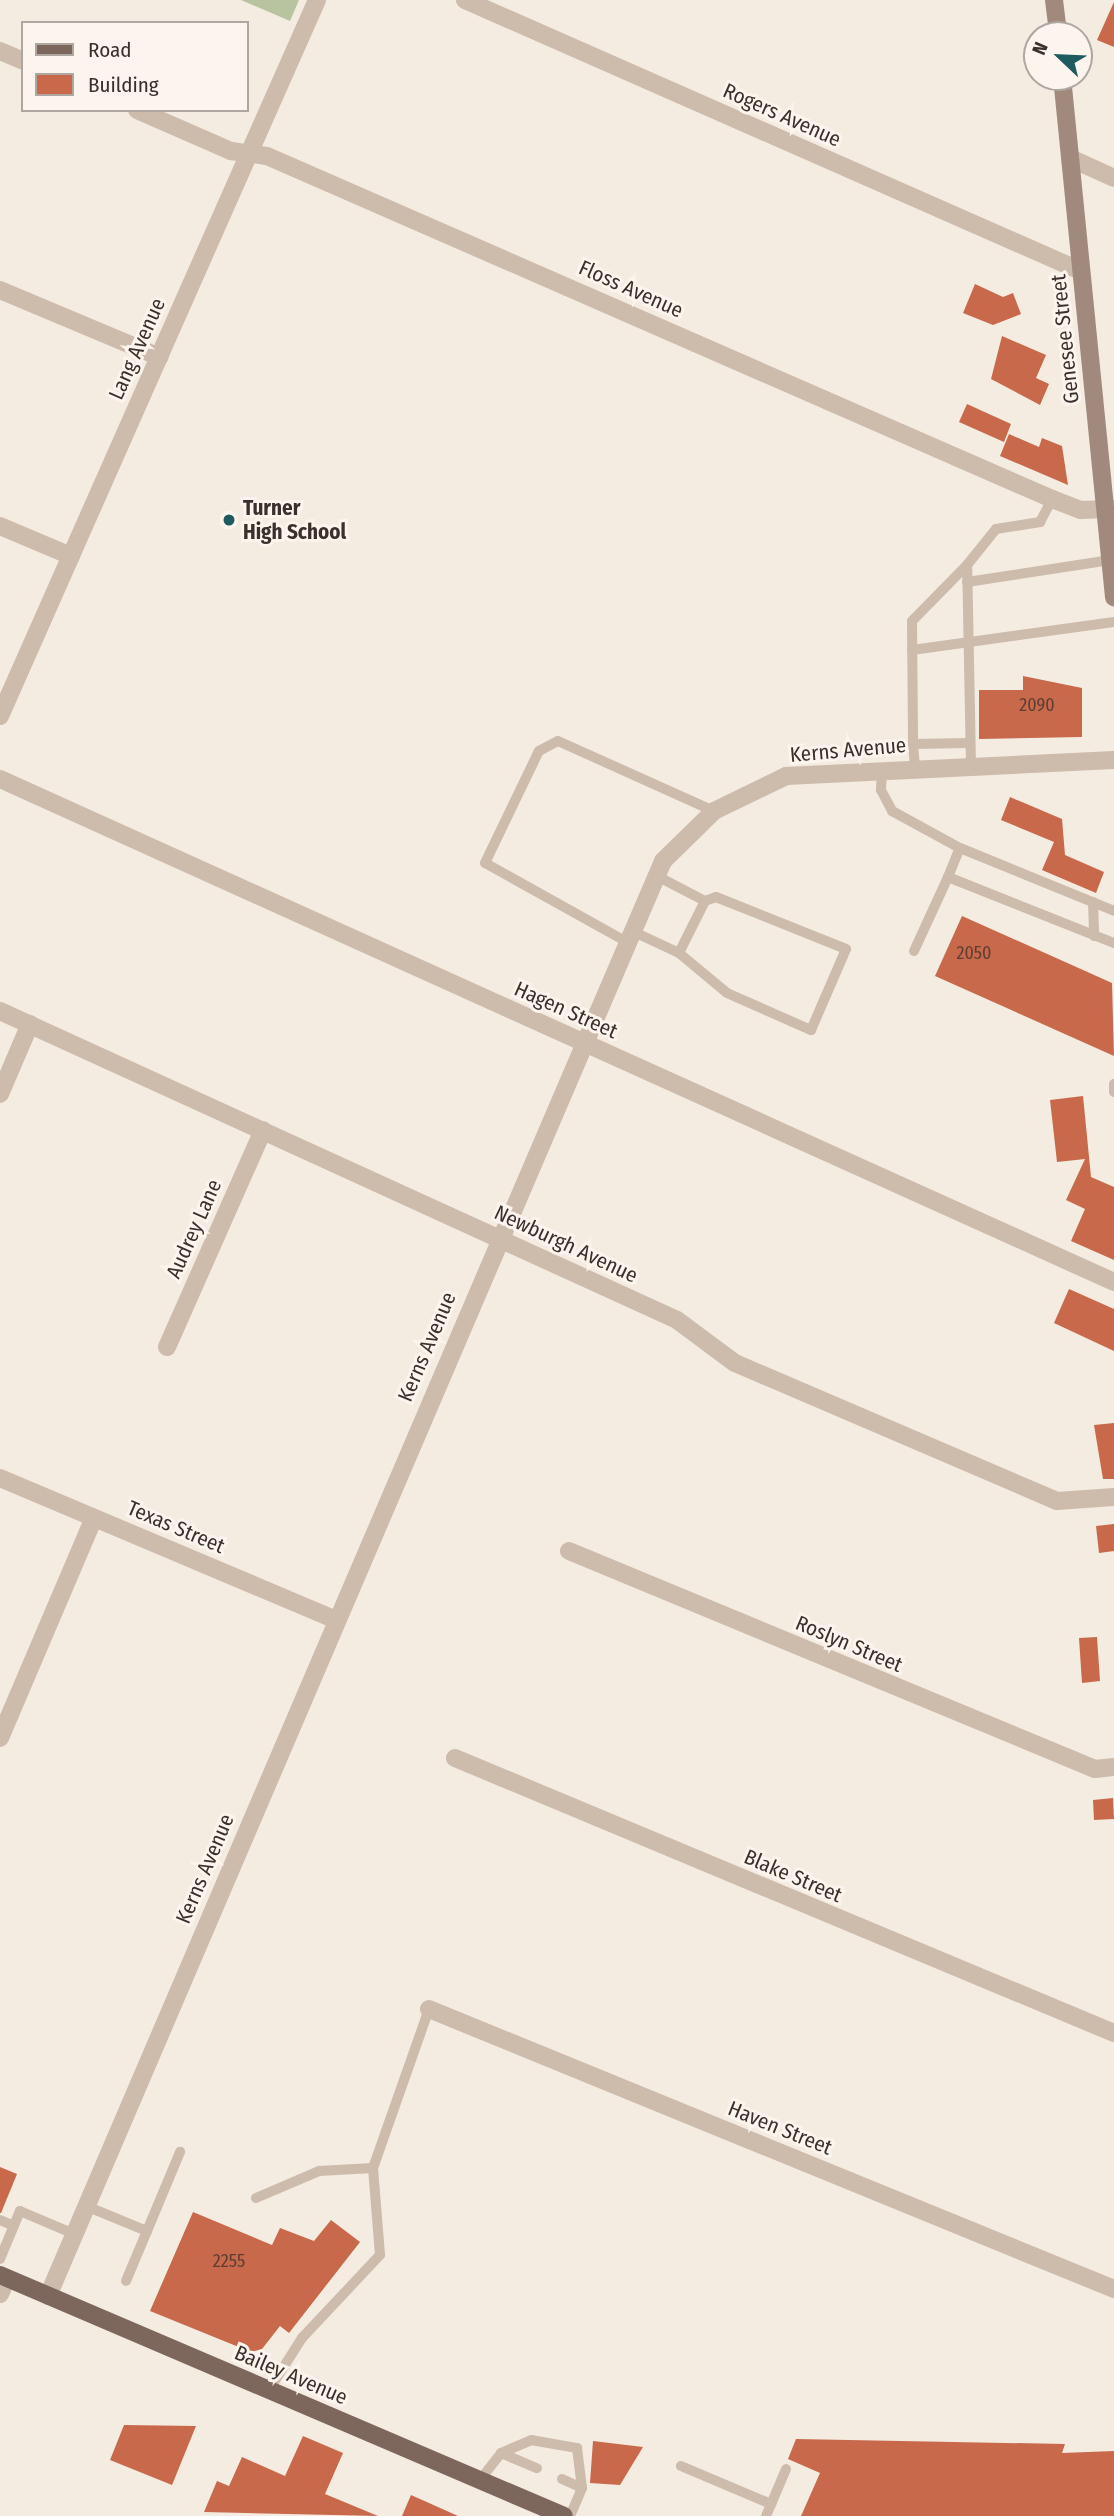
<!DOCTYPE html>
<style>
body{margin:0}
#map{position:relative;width:1114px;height:2516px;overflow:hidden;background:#f4ebe1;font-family:"Fira Sans Condensed",sans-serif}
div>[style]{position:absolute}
.green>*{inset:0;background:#b8c4a0}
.building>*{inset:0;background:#c8694b}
.service>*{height:10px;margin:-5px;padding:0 5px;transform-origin:5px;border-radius:5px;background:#cdbbac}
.minor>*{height:18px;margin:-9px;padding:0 9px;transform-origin:9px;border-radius:9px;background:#cdbbac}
.secondary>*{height:18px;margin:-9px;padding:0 9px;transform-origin:9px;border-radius:9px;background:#a18a7d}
.primary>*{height:18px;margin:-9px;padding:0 9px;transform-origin:9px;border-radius:9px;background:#7d675c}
.dots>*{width:19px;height:19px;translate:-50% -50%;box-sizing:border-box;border:4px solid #fbf5ee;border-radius:50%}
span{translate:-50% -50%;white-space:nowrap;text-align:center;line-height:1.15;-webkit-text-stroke:6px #fbf5ee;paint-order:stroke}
.number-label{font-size:18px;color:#5e3e33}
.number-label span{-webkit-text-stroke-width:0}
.street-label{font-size:21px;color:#3b302b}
.poi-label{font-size:21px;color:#3b302b;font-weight:700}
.left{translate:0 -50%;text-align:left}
.legend{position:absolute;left:21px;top:21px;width:228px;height:91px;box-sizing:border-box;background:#fbf5ee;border:2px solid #aea6a0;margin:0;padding:9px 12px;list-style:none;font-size:21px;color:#3b302b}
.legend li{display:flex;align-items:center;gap:14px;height:35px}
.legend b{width:35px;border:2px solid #aea6a0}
.north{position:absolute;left:1023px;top:21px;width:70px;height:70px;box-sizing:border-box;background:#fbf5ee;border:2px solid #aea6a0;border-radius:50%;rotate:293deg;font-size:19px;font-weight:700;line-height:28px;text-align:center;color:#3b302b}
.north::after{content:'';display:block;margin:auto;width:24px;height:32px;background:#1f5a5e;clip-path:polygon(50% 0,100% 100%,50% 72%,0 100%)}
</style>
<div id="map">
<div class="green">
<div style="clip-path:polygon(241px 0,299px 0,290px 21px)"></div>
</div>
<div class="building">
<div style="clip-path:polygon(1114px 2px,1114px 47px,1097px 40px)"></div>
<div style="clip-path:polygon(975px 284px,1003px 297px,1013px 293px,1021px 314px,993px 325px,963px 313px)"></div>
<div style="clip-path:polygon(1002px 336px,1046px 355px,1036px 378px,1049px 384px,1040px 405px,991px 379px)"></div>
<div style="clip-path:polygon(967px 404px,1011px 424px,1004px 442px,959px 422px)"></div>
<div style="clip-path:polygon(1009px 434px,1039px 447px,1042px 438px,1062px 446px,1068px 485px,1000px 456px)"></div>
<div style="clip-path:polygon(1023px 676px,1082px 688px,1082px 737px,979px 739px,979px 690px,1023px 690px)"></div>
<div style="clip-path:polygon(1010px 797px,1062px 819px,1065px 855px,1104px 872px,1096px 893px,1042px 870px,1054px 842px,1001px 820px)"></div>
<div style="clip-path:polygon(962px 916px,1112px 983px,1114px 1056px,935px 976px)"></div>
<div style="clip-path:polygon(1083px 1096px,1091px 1177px,1114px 1187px,1114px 1260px,1071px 1241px,1085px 1209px,1066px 1200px,1085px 1159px,1057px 1162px,1050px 1100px)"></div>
<div style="clip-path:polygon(1069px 1289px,1114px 1309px,1114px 1351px,1054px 1323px)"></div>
<div style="clip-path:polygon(1114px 1423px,1114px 1479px,1103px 1479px,1094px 1425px)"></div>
<div style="clip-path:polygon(1114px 1524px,1114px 1551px,1099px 1553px,1096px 1526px)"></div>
<div style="clip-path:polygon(1097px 1637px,1100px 1681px,1082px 1683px,1079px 1638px)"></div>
<div style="clip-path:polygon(1113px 1798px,1114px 1819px,1094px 1820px,1093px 1800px)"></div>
<div style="clip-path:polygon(0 2167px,17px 2174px,1px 2213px,0 2213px)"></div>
<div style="clip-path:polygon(193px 2212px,272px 2245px,280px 2228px,314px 2241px,331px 2220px,360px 2242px,289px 2333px,280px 2326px,262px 2349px,251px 2352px,150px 2311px)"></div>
<div style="clip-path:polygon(124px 2425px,196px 2426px,172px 2485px,110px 2460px)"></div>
<div style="clip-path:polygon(303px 2436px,343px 2453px,325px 2494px,378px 2516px,204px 2512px,217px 2481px,229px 2486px,242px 2457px,285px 2476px)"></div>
<div style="clip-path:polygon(796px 2439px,1065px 2444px,1062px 2453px,1114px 2451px,1114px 2516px,801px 2516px,820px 2473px,788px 2459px)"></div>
<div style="clip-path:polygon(593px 2441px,643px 2447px,620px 2485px,590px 2483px)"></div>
<div style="clip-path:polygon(411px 2495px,429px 2503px,458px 2516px,402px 2516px)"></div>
</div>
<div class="service">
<div style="left:967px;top:565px;width:78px;rotate:134.5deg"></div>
<div style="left:912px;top:621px;width:123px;rotate:89.5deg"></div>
<div style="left:913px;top:744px;width:56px;rotate:-1deg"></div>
<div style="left:967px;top:582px;width:145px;rotate:-8.7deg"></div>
<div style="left:912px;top:650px;width:204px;rotate:-7.9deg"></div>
<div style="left:913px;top:744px;width:23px;rotate:85deg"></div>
<div style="left:971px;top:765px;width:200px;rotate:-91.1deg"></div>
<div style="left:967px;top:565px;width:46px;rotate:-51.1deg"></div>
<div style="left:996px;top:529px;width:45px;rotate:-9deg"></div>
<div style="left:1040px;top:522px;width:26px;rotate:-62deg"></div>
<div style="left:882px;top:770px;width:20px;rotate:93deg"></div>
<div style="left:881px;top:790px;width:24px;rotate:62deg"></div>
<div style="left:892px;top:811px;width:77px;rotate:28.6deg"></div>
<div style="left:655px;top:875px;width:56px;rotate:27.5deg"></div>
<div style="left:948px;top:877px;width:31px;rotate:-68deg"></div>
<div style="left:960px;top:848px;width:166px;rotate:22.2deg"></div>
<div style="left:1093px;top:902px;width:34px;rotate:88deg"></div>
<div style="left:632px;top:931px;width:52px;rotate:25.1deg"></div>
<div style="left:679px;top:953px;width:62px;rotate:39.8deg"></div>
<div style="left:727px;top:993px;width:92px;rotate:23.8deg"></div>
<div style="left:811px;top:1030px;width:88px;rotate:-66.6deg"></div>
<div style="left:846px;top:949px;width:140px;rotate:-158.2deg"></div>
<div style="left:716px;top:897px;width:12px;rotate:160deg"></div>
<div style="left:705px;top:901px;width:58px;rotate:116.6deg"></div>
<div style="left:627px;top:942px;width:162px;rotate:-150.9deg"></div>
<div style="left:485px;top:863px;width:124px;rotate:-64.3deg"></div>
<div style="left:539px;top:751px;width:21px;rotate:-28deg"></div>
<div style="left:558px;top:741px;width:171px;rotate:24.2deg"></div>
<div style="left:914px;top:951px;width:81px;rotate:-65.3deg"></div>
<div style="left:948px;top:877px;width:179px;rotate:21.7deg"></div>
<div style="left:1114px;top:1084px;width:8px;rotate:90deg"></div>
<div style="left:256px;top:2198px;width:69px;rotate:-23.2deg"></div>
<div style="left:319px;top:2171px;width:54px;rotate:-3.2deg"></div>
<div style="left:86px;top:2206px;width:66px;rotate:22.3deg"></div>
<div style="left:147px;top:2231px;width:54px;rotate:112.8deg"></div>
<div style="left:0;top:2220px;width:15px;rotate:23deg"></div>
<div style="left:147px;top:2231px;width:86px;rotate:-67.3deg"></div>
<div style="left:0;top:2259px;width:52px;rotate:-67.4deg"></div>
<div style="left:20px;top:2211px;width:59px;rotate:23.1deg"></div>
<div style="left:269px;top:2390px;width:62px;rotate:-57.6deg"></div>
<div style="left:302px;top:2338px;width:114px;rotate:-46.8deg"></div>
<div style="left:380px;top:2255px;width:87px;rotate:-94.6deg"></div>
<div style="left:373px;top:2168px;width:169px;rotate:-70.6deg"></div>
<div style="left:501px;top:2453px;width:39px;rotate:23deg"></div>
<div style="left:681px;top:2466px;width:98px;rotate:22.9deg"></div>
<div style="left:562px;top:2479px;width:22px;rotate:24deg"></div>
<div style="left:480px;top:2480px;width:34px;rotate:-52deg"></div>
<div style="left:501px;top:2453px;width:33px;rotate:-23deg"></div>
<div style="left:531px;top:2440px;width:47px;rotate:9.9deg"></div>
<div style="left:577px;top:2448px;width:40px;rotate:82.9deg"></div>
<div style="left:582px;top:2488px;width:30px;rotate:113deg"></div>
<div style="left:766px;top:2516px;width:51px;rotate:-66.9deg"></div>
</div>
<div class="minor">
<div style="left:465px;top:0;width:673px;rotate:23.75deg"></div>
<div style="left:0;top:51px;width:25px;rotate:23deg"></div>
<div style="left:137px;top:110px;width:103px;rotate:23.6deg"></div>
<div style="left:231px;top:151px;width:36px;rotate:8deg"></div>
<div style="left:267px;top:156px;width:857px;rotate:23.6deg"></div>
<div style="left:1052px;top:499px;width:31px;rotate:21deg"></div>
<div style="left:1081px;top:510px;width:33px;rotate:-2deg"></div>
<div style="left:1070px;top:158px;width:48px;rotate:24.4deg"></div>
<div style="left:0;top:290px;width:173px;rotate:22.8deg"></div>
<div style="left:0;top:526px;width:77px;rotate:22.9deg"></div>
<div style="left:0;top:716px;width:783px;rotate:-66.12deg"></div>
<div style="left:0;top:779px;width:1222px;rotate:24.3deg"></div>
<div style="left:0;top:1011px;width:744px;rotate:24.53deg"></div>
<div style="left:677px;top:1320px;width:72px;rotate:36.6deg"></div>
<div style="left:735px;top:1363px;width:350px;rotate:23.2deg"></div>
<div style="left:1057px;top:1501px;width:57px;rotate:-4deg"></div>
<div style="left:0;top:1094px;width:76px;rotate:-66.8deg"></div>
<div style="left:167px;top:1347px;width:237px;rotate:-66.1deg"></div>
<div style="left:0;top:1478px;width:363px;rotate:22.9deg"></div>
<div style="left:569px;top:1551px;width:569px;rotate:22.51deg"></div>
<div style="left:1095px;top:1769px;width:19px;rotate:-6deg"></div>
<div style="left:0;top:1738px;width:239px;rotate:-66.9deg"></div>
<div style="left:455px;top:1758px;width:714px;rotate:22.65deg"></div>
<div style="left:429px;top:2009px;width:740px;rotate:22.23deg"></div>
<div style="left:0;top:2294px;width:17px;rotate:-66deg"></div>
<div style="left:48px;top:2296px;width:1561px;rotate:-66.8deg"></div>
<div style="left:663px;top:861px;width:71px;rotate:-44.4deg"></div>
<div style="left:714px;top:811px;width:80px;rotate:-25.9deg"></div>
<div style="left:786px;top:776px;width:328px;rotate:-2.8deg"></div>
</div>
<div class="secondary">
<div style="left:1054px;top:0;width:35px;rotate:83deg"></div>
<div style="left:1062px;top:77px;width:523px;rotate:84.29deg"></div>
</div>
<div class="primary">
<div style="left:0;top:2275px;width:613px;rotate:23.14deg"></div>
</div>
<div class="dots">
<div style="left:229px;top:520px;background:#1f5a5e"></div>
</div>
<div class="number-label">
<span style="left:1037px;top:705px">2090</span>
<span style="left:974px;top:953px">2050</span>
<span style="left:229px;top:2261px">2255</span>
</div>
<div class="street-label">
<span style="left:782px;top:115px;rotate:24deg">Rogers Avenue</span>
<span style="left:631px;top:289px;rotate:24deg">Floss Avenue</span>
<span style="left:1065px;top:339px;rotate:-96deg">Genesee Street</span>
<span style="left:137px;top:349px;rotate:-66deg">Lang Avenue</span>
<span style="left:848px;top:750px;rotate:-5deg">Kerns Avenue</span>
<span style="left:566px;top:1010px;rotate:24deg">Hagen Street</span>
<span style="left:194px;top:1229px;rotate:-66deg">Audrey Lane</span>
<span style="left:566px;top:1244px;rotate:25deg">Newburgh Avenue</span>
<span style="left:427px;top:1347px;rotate:-67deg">Kerns Avenue</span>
<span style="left:176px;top:1527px;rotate:23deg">Texas Street</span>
<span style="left:849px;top:1644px;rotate:23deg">Roslyn Street</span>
<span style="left:205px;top:1869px;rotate:-67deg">Kerns Avenue</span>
<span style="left:793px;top:1876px;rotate:23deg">Blake Street</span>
<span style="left:780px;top:2128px;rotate:22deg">Haven Street</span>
<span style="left:291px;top:2375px;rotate:23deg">Bailey Avenue</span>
</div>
<div class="poi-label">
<span class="left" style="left:243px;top:520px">Turner<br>High School</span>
</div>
<ul class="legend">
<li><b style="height:9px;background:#7d675c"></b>Road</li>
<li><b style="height:19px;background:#c8694b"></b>Building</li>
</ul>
<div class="north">N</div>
</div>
